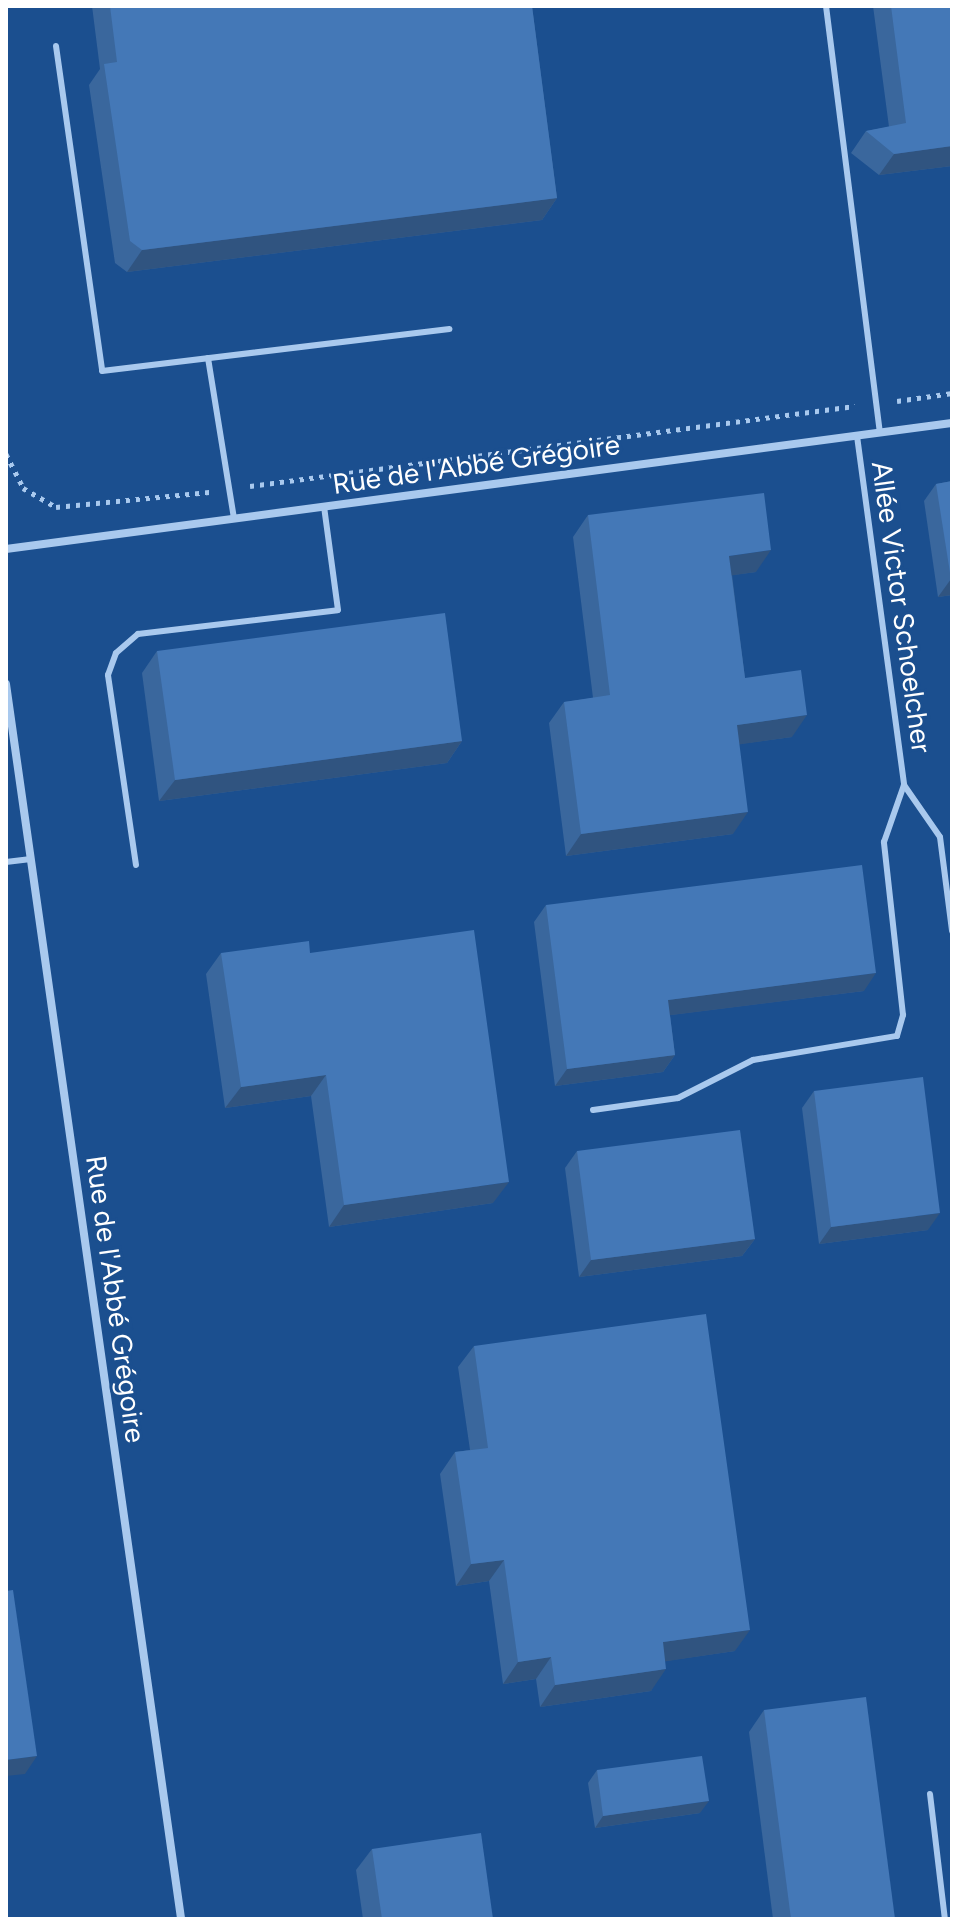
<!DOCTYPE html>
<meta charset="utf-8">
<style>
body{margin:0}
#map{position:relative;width:958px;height:1925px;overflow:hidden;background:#1b4f8f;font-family:Figtree,sans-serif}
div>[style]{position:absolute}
.path>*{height:5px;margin-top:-2.5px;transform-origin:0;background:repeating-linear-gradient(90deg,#a9c9ee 0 4px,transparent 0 10px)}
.service>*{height:6px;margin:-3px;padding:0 3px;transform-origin:3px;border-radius:3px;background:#a9c9ee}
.minor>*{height:8px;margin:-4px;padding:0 4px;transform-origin:4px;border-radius:4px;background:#a9c9ee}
.wall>*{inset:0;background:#3a679d}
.shaded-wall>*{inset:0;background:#305480}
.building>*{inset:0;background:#4478b7}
span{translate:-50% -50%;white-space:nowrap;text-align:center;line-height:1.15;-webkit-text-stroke:6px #1b4f8f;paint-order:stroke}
.street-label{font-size:28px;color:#fff}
.frame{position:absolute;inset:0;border:8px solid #fff;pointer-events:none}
</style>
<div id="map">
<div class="path">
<div style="left:897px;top:401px;width:56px;rotate:-8.3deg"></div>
<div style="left:6px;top:454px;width:38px;rotate:63deg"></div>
<div style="left:23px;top:488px;width:38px;rotate:30deg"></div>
<div style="left:56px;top:507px;width:154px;rotate:-5.6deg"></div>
<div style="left:250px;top:486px;width:610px;rotate:-7.53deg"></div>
</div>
<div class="service">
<div style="left:826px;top:6px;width:430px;rotate:82.8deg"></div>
<div style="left:56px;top:46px;width:328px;rotate:81.9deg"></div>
<div style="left:102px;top:371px;width:350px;rotate:-6.9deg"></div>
<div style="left:208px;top:358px;width:163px;rotate:80.8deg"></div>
<div style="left:857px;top:436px;width:352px;rotate:82.3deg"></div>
<div style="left:6px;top:862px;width:25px;rotate:-7deg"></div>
<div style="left:136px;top:865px;width:192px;rotate:-98.4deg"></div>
<div style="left:108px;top:675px;width:23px;rotate:-70deg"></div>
<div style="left:116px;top:653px;width:29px;rotate:-41deg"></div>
<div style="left:138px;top:634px;width:201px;rotate:-6.8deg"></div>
<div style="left:338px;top:610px;width:104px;rotate:-97.7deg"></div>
<div style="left:593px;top:1110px;width:86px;rotate:-8deg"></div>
<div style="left:678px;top:1098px;width:84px;rotate:-26.9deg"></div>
<div style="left:753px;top:1060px;width:146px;rotate:-9.5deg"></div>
<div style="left:897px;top:1036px;width:22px;rotate:-74deg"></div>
<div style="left:903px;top:1015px;width:174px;rotate:-96.3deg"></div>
<div style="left:884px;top:842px;width:60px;rotate:-70.7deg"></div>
<div style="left:904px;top:785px;width:63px;rotate:55.3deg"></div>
<div style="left:940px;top:837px;width:95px;rotate:82.7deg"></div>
<div style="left:930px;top:1794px;width:126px;rotate:83.2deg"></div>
</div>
<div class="minor">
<div style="left:6px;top:549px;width:954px;rotate:-7.59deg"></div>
<div style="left:6px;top:684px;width:1247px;rotate:81.93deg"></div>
</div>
<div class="wall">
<div style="clip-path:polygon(92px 6px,532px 6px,557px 198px,542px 220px,127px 272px,115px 263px,89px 85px,100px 69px)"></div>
<div style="clip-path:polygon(873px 6px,952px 6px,952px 166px,879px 175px,851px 153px,866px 131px,889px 127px)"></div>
<div style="clip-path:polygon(952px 481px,952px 595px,938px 597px,924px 501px,936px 484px)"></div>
<div style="clip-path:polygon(588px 515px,756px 572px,732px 575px,745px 678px,792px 737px,739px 744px,733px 834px,566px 856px,549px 723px,564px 702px,593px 698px,573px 537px)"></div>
<div style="clip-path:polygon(157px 651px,462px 741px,447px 763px,159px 801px,142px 673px)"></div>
<div style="clip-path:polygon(546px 905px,864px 991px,670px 1015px,675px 1055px,663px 1072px,555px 1086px,534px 922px)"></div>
<div style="clip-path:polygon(221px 953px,310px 953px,493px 1203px,329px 1227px,311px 1096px,225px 1108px,206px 974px)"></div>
<div style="clip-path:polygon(814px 1091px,928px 1230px,819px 1244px,802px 1108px)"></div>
<div style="clip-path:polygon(577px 1151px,755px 1239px,742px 1256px,579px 1277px,565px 1168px)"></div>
<div style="clip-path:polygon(474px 1346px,735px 1651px,665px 1661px,651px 1691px,540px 1707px,536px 1679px,503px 1684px,489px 1581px,456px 1586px,440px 1474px,455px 1452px,470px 1450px,458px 1367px)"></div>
<div style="clip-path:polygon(764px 1710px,895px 1919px,773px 1919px,749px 1732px)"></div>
<div style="clip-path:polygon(597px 1770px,700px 1813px,595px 1828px,588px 1783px)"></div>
<div style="clip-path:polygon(372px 1849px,493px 1919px,363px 1919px,356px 1870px)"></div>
</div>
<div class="shaded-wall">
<div style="clip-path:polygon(952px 146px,952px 166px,879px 175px,894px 154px)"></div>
<div style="clip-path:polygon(557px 198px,542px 220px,127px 272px,142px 250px)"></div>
<div style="clip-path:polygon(771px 550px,756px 572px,714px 578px,729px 556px)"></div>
<div style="clip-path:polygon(951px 579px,952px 579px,952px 595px,938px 597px)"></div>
<div style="clip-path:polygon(807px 715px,792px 737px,721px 747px,737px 725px)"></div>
<div style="clip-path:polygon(462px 741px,447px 763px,159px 801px,175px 780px)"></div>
<div style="clip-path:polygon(748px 812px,733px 834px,566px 856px,581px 834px)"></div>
<div style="clip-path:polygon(876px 973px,864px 991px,656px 1017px,668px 1000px)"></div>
<div style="clip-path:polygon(675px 1055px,663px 1072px,555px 1086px,567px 1069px)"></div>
<div style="clip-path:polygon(326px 1075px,311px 1096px,225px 1108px,241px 1087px)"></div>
<div style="clip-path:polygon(509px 1182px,493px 1203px,329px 1227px,344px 1205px)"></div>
<div style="clip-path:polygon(940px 1213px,928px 1230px,819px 1244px,831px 1227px)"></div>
<div style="clip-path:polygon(755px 1239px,742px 1256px,579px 1277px,591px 1260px)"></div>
<div style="clip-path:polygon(504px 1560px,489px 1581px,456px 1586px,471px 1564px)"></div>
<div style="clip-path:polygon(750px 1630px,735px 1651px,648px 1664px,663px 1642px)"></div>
<div style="clip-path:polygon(551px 1657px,536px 1679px,503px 1684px,518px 1662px)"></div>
<div style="clip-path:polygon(666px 1669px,651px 1691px,540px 1707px,555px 1685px)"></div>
<div style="clip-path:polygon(37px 1756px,25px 1774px,6px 1776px,6px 1760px)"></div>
<div style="clip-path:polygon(709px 1801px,700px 1813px,595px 1828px,603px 1816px)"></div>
</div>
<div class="building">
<div style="clip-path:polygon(110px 6px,532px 6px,557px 198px,142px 250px,130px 241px,104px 64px,117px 62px)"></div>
<div style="clip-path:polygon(891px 6px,952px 6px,952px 146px,894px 154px,866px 131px,906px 123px)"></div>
<div style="clip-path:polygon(952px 481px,952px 579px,951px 579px,936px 484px)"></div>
<div style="clip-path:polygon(764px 493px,771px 550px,729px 556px,745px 678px,801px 670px,807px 715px,737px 725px,748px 812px,581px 834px,564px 702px,610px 695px,588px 515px)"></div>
<div style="clip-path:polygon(445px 613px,462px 741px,175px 780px,157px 651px)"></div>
<div style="clip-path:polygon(862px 865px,876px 973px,668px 1000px,675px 1055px,567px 1069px,546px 905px)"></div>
<div style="clip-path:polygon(474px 930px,509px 1182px,344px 1205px,326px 1075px,241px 1087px,221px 953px,309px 941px,310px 953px)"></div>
<div style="clip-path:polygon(923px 1077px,940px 1213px,831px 1227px,814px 1091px)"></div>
<div style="clip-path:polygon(740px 1130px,755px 1239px,591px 1260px,577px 1151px)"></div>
<div style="clip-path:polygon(706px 1314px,750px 1630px,663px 1642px,666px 1669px,555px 1685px,551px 1657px,518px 1662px,504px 1560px,471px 1564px,455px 1452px,488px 1448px,474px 1346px)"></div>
<div style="clip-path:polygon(13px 1590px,37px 1756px,6px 1760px,6px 1591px)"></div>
<div style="clip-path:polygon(866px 1697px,895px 1919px,791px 1919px,764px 1710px)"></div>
<div style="clip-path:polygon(702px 1756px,709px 1801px,603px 1816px,597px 1770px)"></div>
<div style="clip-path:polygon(481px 1833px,493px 1919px,382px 1919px,372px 1849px)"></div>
</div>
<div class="street-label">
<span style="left:476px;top:464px;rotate:-8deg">Rue de l'Abbé Grégoire</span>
<span style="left:902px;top:607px;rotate:82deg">Allée Victor Schoelcher</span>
<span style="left:116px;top:1299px;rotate:82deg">Rue de l'Abbé Grégoire</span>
</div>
<div class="frame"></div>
</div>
